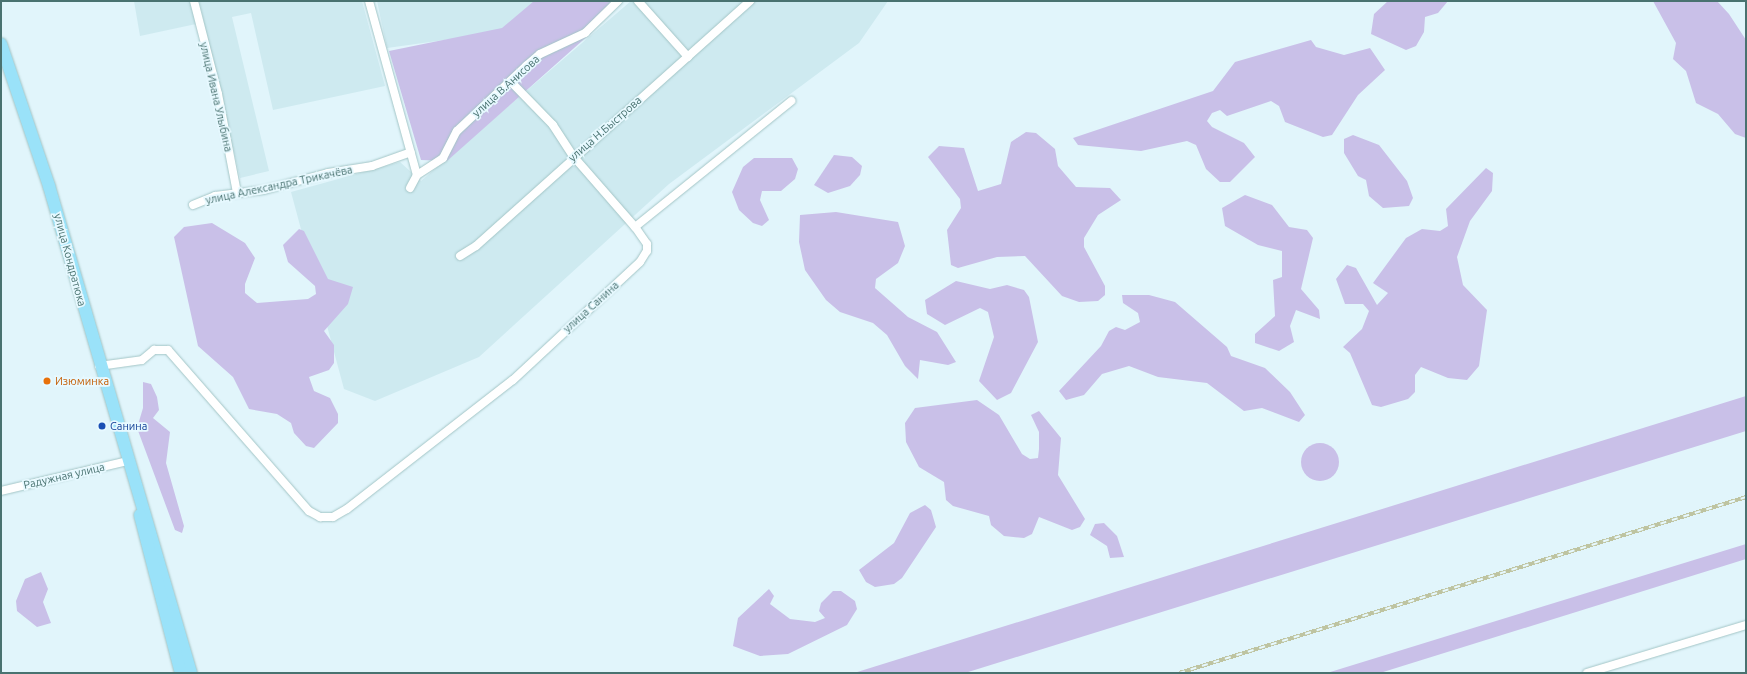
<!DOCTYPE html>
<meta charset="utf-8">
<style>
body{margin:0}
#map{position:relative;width:1747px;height:674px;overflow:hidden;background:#e1f5fb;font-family:Ubuntu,sans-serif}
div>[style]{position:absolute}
.residential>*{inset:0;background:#ceeaf0}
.green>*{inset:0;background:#c9c0e8}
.round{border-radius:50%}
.roads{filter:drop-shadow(0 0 1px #a3c5c6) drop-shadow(0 0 1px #a3c5c6)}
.minor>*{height:8px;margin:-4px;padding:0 4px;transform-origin:4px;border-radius:4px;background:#fff}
.primary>*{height:12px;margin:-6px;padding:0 6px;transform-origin:6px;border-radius:6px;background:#9ae2f9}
.rail>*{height:3.5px;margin-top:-1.75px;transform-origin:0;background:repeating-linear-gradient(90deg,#e7f9ff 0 6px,#bec4a1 0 12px);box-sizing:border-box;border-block:1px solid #bec4a1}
.dots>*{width:11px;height:11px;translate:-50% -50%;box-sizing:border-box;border:2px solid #e7f9ff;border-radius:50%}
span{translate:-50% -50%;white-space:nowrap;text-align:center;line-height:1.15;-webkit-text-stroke:3.5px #e7f9ff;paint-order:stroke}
.street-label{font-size:11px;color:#497270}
.food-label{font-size:11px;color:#c56008}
.left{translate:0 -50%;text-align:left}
.transit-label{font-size:11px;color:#164399}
.frame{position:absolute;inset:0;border:2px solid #497270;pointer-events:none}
</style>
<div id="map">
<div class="residential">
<div style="clip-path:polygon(134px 1px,191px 1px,196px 24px,140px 36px)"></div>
<div style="clip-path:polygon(199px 1px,362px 1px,385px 86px,273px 110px,251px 13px,232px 17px,269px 171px,240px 178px)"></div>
<div style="clip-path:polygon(377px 1px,536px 1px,502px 32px,387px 48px)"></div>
<div style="clip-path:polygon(631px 1px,888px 1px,859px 43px,669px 184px,479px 357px,375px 401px,344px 389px,291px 192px,400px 162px,421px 181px)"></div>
</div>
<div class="green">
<div style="clip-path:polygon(534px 1px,616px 1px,600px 16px,591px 33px,447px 161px,421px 160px,389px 51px,502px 28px)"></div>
<div style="clip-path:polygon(1388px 1px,1448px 1px,1438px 13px,1425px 17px,1424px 32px,1416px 46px,1406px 50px,1371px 34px,1374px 14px)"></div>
<div style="clip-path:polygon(1653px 1px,1717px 1px,1729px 14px,1746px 40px,1746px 138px,1735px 134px,1718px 114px,1696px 103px,1686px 71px,1673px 59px,1676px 43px)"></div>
<div style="clip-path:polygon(1311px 40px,1316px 47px,1344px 55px,1370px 48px,1385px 70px,1358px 95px,1332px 135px,1323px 137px,1285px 122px,1279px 106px,1271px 101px,1227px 116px,1220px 110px,1212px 113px,1207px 121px,1212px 127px,1244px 143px,1255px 157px,1230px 182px,1220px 182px,1206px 169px,1196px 145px,1187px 141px,1141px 151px,1078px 145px,1073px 138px,1213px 91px,1235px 62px)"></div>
<div style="clip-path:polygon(1026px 132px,1036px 133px,1055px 149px,1058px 166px,1076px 187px,1110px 188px,1121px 200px,1098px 215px,1084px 238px,1084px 247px,1105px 286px,1105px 295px,1098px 301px,1079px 302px,1062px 296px,1025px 256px,997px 257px,958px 268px,951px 265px,947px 230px,961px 208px,960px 199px,928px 157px,939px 146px,964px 148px,978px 191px,1001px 184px,1011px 142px)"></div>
<div style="clip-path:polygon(1353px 135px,1379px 145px,1407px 181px,1413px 198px,1409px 206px,1383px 208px,1369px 196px,1366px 180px,1358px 176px,1344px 153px,1344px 139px)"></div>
<div style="clip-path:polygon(834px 155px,852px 157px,862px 166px,860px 175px,850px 186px,828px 193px,814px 185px)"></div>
<div style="clip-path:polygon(754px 158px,792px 158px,798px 169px,795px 179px,781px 191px,762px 191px,760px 200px,769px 220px,762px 226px,753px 223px,739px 210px,732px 192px,743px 167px)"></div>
<div style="clip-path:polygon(1486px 168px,1493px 173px,1492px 191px,1470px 221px,1457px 257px,1463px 285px,1487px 310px,1479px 366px,1467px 380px,1448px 378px,1421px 367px,1415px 375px,1415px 392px,1408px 399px,1381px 407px,1372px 405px,1350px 353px,1343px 347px,1362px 329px,1369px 311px,1363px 304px,1345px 304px,1336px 279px,1347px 265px,1356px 268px,1377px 305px,1388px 293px,1373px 283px,1406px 238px,1422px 229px,1440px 231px,1448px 226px,1446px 209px)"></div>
<div style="clip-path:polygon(1245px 195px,1272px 205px,1289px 227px,1307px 230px,1313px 238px,1301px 289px,1319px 310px,1320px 319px,1296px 310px,1290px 326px,1294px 342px,1279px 351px,1255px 343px,1255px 334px,1275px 316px,1273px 280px,1282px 277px,1282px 251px,1258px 245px,1225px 226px,1222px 208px)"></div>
<div style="clip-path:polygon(836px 212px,898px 222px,905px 246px,898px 263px,876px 279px,875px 288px,908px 317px,937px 332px,956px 362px,948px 365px,920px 360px,918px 379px,905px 366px,887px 335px,873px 323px,840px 312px,826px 300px,805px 270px,799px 242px,800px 215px)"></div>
<div style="clip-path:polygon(212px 223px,245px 243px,255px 258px,245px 284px,245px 293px,257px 303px,308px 299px,316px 294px,315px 286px,288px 262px,283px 245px,299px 229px,304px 231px,328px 279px,353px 287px,348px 304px,324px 331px,334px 345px,334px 363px,329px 370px,309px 377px,314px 391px,330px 398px,338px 414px,338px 423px,314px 448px,306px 446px,294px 433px,291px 423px,277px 414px,249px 409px,233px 377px,198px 346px,174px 237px,184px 227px)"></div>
<div style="clip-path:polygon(956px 281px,990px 289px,1007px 285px,1024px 290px,1029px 297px,1038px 342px,1011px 393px,997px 400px,979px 381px,994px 337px,988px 312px,980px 308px,945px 325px,927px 314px,925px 300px)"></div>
<div style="clip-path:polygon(1122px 295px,1149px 295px,1175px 302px,1227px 347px,1231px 356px,1265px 368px,1290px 392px,1305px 415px,1299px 422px,1262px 408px,1244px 411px,1207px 383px,1158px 377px,1129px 366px,1102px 374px,1084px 395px,1066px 400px,1059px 391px,1101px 346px,1109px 331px,1116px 327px,1125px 330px,1140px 322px,1138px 313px,1123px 303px)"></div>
<div style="clip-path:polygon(143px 382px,151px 384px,157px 397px,159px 410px,153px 418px,170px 432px,166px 463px,184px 526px,182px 533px,175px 530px,137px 428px,143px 408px)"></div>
<div style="clip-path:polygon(1746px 396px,1746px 431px,965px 673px,854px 673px)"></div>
<div style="clip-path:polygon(977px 400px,999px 415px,1022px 454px,1030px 459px,1038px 458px,1039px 449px,1039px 432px,1031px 415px,1039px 411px,1061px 438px,1058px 475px,1085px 519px,1080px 527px,1072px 530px,1039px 517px,1032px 534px,1024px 538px,1004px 536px,991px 525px,989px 516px,953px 506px,946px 500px,944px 482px,919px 467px,906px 442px,905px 423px,915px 408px)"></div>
<div class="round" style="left:1301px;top:443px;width:38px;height:38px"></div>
<div style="clip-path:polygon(925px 505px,931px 510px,936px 527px,902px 578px,894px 584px,875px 587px,866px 582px,859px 570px,894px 543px,910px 513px)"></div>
<div style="clip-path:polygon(1104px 523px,1117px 536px,1124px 557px,1110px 558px,1107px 546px,1090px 535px,1095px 524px)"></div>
<div style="clip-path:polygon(1746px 544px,1746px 559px,1380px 673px,1327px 673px)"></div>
<div style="clip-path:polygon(41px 572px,48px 589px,43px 602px,51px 623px,37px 627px,17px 611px,16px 601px,25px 579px)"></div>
<div style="clip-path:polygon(769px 589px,774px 596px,770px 604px,790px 619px,815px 622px,825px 618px,819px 611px,821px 603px,833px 591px,841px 591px,855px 601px,857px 609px,847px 625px,788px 654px,760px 656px,733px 646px,738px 618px)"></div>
</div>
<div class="roads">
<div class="minor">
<div style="left:194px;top:1px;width:96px;rotate:75.5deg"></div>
<div style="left:218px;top:94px;width:101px;rotate:79.1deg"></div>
<div style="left:369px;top:1px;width:180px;rotate:74.6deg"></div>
<div style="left:638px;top:1px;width:75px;rotate:48.2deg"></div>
<div style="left:410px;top:188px;width:15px;rotate:-62deg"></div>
<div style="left:417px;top:175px;width:31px;rotate:-33deg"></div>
<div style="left:443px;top:158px;width:30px;rotate:-63deg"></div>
<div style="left:457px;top:131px;width:95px;rotate:-43.3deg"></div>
<div style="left:526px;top:66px;width:18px;rotate:-41deg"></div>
<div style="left:540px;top:54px;width:50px;rotate:-25deg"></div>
<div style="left:585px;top:33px;width:46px;rotate:-44.1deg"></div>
<div style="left:193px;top:205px;width:24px;rotate:-22deg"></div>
<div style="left:215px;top:196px;width:49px;rotate:-7deg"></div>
<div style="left:264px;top:190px;width:66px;rotate:-14.9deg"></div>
<div style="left:328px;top:173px;width:45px;rotate:-9deg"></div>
<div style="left:372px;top:166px;width:41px;rotate:-19.7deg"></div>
<div style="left:635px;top:227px;width:201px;rotate:-38.9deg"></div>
<div style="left:460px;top:256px;width:19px;rotate:-32deg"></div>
<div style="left:476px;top:246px;width:368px;rotate:-41.8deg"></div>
<div style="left:99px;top:366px;width:43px;rotate:-7.9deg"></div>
<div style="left:142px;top:360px;width:16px;rotate:-40deg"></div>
<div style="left:154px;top:350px;width:14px"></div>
<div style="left:168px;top:350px;width:214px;rotate:48.8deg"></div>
<div style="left:309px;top:511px;width:13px;rotate:29deg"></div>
<div style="left:320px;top:517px;width:13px"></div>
<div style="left:333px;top:517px;width:16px;rotate:-30deg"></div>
<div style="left:347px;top:509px;width:210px;rotate:-37.9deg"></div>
<div style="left:513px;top:380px;width:173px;rotate:-42.9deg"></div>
<div style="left:640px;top:262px;width:13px;rotate:-58deg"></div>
<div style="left:647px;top:251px;width:7px;rotate:-90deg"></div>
<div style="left:647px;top:244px;width:21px;rotate:-125deg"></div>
<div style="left:635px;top:227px;width:94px;rotate:-131.1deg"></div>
<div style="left:573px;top:156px;width:37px;rotate:-123deg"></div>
<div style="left:553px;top:125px;width:60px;rotate:-134.3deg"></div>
<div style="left:1px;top:491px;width:130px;rotate:-13.3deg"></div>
<div style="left:1587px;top:673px;width:166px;rotate:-16.8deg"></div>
</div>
<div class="primary">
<div style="left:1px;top:44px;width:150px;rotate:71.3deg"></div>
<div style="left:49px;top:186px;width:507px;rotate:73.74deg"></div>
<div style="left:140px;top:515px;width:163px;rotate:75.5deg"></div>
</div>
</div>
<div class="rail">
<div style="left:1179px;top:673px;width:594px;rotate:-17.24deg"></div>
</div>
<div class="dots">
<div style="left:47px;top:381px;background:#e8710a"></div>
<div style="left:102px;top:426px;background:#1a4fb4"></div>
</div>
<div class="street-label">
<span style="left:506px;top:86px;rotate:-42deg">улица В.Анисова</span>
<span style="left:216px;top:97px;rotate:77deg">улица Ивана Улыбина</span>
<span style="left:605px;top:129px;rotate:-41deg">улица Н.Быстрова</span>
<span style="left:279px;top:185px;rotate:-12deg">улица Александра Трикачёва</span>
<span style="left:70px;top:260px;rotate:75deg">улица Кондратюка</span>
<span style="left:591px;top:307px;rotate:-42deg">улица Санина</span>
<span style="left:64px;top:476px;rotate:-13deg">Радужная улица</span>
</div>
<div class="food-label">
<span class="left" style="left:55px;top:381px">Изюминка</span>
</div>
<div class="transit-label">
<span class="left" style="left:110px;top:426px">Санина</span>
</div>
<div class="frame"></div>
</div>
